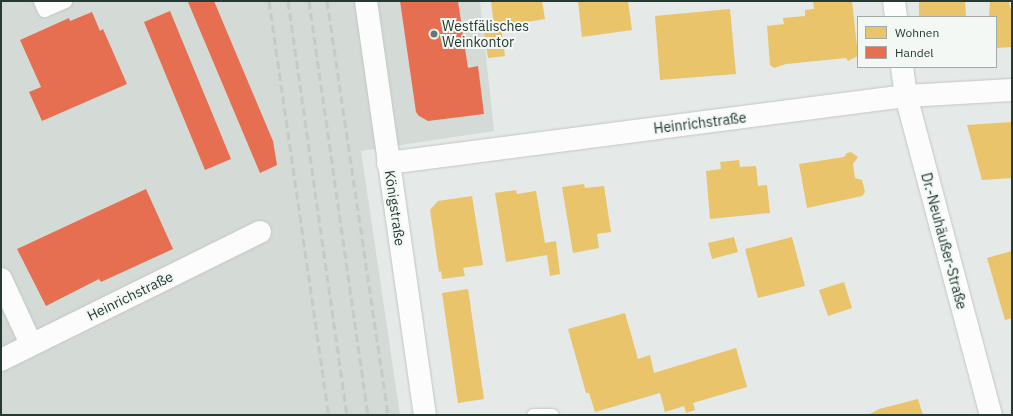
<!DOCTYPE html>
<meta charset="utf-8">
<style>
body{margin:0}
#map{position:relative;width:1013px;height:416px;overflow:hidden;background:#e5e9e7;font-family:"IBM Plex Sans",sans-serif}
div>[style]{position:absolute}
.built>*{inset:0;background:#d4dad6}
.homes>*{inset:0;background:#e9c46a}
.shops>*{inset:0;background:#e76f51}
.roads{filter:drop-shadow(0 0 1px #c2c6c4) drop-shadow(0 0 1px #c2c6c4)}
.service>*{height:13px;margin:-6.5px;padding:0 6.5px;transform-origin:6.5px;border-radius:6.5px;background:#fbfcfb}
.minor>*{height:22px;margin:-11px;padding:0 11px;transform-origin:11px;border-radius:11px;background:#fbfcfb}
.rail>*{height:3px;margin-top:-1.5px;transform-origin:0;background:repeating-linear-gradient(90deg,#c7cac9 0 8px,transparent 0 12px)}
.dots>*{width:11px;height:11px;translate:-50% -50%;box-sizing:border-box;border:2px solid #f3f8f5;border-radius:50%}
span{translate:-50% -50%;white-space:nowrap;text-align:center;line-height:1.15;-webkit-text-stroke:4px #f3f8f5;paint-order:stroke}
.poi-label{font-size:14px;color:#253a32}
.left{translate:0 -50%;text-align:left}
.street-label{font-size:14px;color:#253a32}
.frame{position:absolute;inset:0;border:2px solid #253a32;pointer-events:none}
.legend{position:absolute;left:857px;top:16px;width:140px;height:52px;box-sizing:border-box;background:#f3f8f5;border:1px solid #a1aca7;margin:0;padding:5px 7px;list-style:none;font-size:12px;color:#253a32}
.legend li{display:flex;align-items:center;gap:8px;height:20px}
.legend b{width:20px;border:1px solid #a1aca7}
</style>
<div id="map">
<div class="built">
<div style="clip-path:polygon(1px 1px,480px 1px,494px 131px,361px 151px,400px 415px,1px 415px)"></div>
</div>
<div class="homes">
<div style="clip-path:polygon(491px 1px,542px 1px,545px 19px,501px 26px,505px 56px,488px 58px,483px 28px,494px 26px)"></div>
<div style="clip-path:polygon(578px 1px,628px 1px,632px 30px,582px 37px)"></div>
<div style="clip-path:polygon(813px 1px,852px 1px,858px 56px,848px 61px,846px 58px,786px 64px,774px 68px,770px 65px,767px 26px,784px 24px,783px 18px,805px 16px,805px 10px,814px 9px)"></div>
<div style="clip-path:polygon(919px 1px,965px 1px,966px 17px,919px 17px)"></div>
<div style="clip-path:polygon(990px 1px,1009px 1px,1010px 8px,1012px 8px,1012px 47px,996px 48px,996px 17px,989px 17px)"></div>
<div style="clip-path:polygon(730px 9px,736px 74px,660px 80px,655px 16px)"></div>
<div style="clip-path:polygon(1012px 122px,1012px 178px,982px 180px,967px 125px)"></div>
<div style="clip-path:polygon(851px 152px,858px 157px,853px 164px,855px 178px,862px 180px,865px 192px,862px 196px,807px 208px,799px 164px,844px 157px,847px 153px)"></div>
<div style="clip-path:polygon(739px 160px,740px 167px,756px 166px,758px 186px,767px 185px,770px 213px,710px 219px,706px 171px,721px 169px,720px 162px)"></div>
<div style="clip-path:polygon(584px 184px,585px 188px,604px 186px,611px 232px,597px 234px,599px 248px,573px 253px,562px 187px)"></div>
<div style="clip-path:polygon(516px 190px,517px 194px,536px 191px,545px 243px,556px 241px,560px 274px,550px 276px,547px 255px,506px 262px,495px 193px)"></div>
<div style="clip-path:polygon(472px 196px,483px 265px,463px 268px,465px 276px,442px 279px,441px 271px,439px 272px,430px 210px,438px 201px)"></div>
<div style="clip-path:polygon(734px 237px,738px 252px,712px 259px,708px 243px)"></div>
<div style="clip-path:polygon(792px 237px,805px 286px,758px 298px,745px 249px)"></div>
<div style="clip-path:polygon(1012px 251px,1012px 318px,1005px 320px,987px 258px)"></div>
<div style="clip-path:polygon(844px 282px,852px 308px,828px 316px,819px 290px)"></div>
<div style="clip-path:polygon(468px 289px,484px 399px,458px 403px,442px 293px)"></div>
<div style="clip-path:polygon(625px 313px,638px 359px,650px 355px,654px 373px,736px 348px,747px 387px,693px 403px,695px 410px,686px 413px,684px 406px,665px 412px,660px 393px,595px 412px,589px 393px,586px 393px,568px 329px)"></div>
<div style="clip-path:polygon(918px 399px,923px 415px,868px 415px,879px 409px)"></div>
</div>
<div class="shops">
<div style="clip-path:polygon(191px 1px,214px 1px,273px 141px,277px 165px,260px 173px,188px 2px)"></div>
<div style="clip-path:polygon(400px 1px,458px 1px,468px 68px,478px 66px,484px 114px,428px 121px,419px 116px,416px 112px)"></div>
<div style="clip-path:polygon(170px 11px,231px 159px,205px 170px,144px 22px)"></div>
<div style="clip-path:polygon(92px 12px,100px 31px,103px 29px,127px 84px,42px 121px,29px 92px,41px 87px,20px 40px,69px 18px,70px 21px)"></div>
<div style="clip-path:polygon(146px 189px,173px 249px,101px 282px,99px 279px,46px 306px,17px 249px)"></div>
</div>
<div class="roads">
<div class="service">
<div style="left:40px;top:1px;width:10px;rotate:66deg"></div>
<div style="left:44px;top:10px;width:23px;rotate:-23deg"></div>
<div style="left:533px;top:415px;width:19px"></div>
</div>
<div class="minor">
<div style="left:366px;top:1px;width:418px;rotate:81.9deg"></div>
<div style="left:894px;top:1px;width:16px;rotate:83deg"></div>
<div style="left:902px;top:67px;width:29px;rotate:82deg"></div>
<div style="left:906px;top:96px;width:330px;rotate:75.1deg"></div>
<div style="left:388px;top:163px;width:522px;rotate:-7.37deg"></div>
<div style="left:906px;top:96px;width:106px;rotate:-3.2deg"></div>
<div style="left:1px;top:279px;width:72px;rotate:65.2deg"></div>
<div style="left:1px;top:360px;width:289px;rotate:-26.3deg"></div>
</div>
</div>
<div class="rail">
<div style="left:269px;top:1px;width:418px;rotate:81.8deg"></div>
<div style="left:288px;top:1px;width:418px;rotate:81.9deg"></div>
<div style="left:309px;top:1px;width:418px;rotate:81.9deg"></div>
<div style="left:327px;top:1px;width:418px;rotate:81.6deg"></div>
</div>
<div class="dots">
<div style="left:434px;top:34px;background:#687771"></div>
</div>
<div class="poi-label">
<span class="left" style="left:442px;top:34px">Westfälisches<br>Weinkontor</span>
</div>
<div class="street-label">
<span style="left:700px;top:123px;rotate:-7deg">Heinrichstraße</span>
<span style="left:395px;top:208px;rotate:82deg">Königstraße</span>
<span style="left:944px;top:241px;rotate:75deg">Dr.-Neuhäußer-Straße</span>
<span style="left:130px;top:296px;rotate:-26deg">Heinrichstraße</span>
</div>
<div class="frame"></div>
<ul class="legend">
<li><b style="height:11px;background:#e9c46a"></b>Wohnen</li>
<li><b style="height:11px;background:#e76f51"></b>Handel</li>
</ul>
</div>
